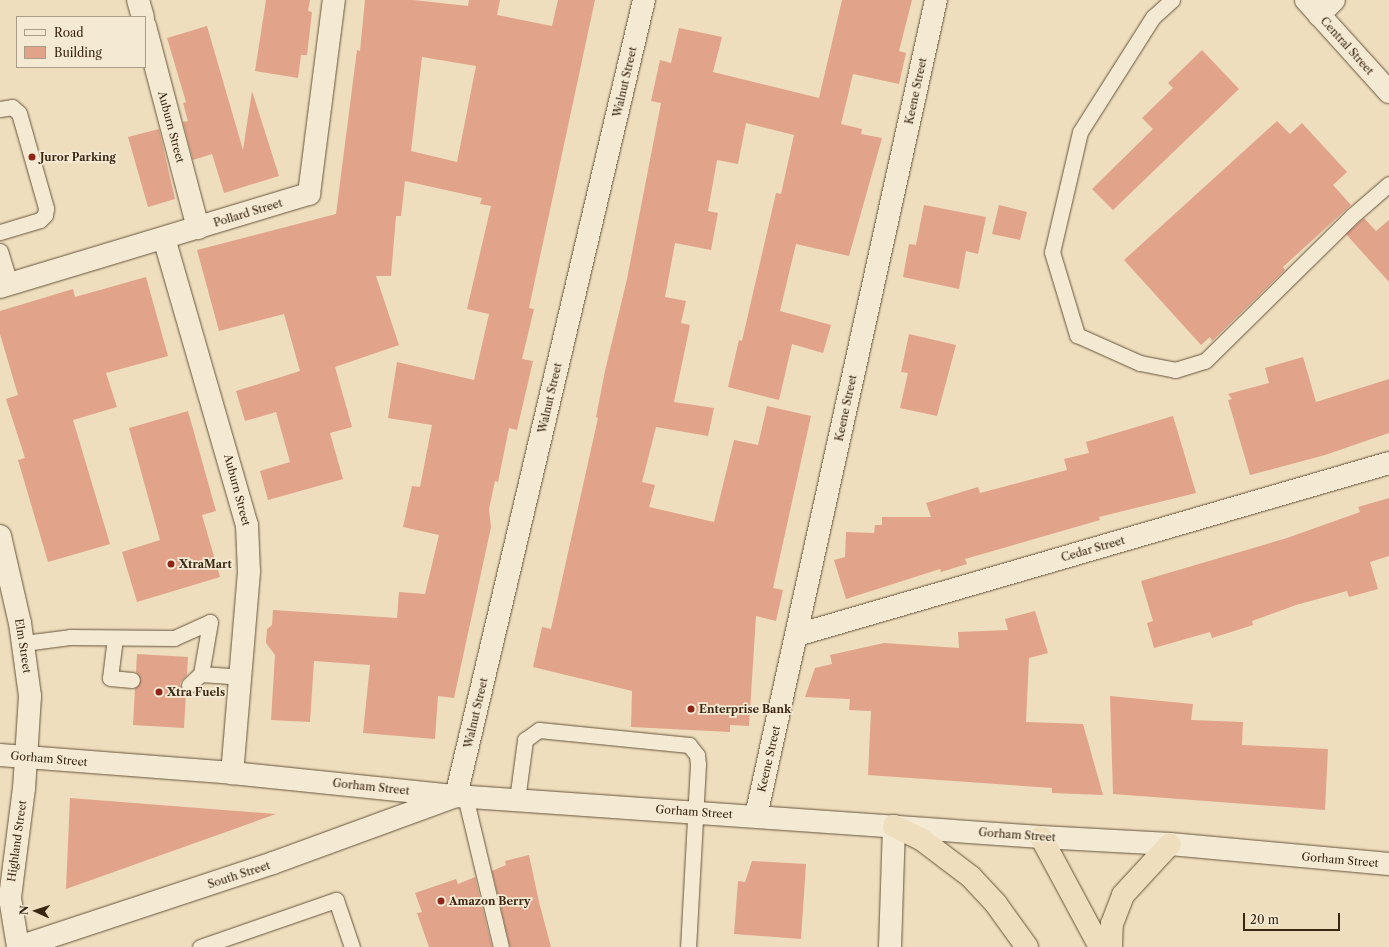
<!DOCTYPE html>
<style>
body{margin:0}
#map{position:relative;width:1389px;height:947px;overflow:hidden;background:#eedebd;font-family:"Libre Caslon Text",serif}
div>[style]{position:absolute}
.building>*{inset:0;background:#e1a38a}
.roads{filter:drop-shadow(0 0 1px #67543c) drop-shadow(0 0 1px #67543c)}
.lane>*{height:15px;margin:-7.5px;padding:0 7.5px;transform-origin:7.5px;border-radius:7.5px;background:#f4ead4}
.street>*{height:22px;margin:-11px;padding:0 11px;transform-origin:11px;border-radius:11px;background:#f4ead4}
.secondary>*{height:22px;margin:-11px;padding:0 11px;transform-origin:11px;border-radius:11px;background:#f4ead4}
.highway>*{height:22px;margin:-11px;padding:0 11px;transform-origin:11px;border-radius:11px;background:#eedebd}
.dots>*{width:11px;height:11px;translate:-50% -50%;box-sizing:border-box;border:2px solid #f4ead4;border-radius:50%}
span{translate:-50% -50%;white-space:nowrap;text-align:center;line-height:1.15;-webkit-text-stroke:3.5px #f4ead4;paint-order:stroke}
.street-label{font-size:11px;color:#3a2611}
.poi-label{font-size:11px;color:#3a2611;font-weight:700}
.left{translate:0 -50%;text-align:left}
.legend{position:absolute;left:16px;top:16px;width:130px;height:52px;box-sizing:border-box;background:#f4ead4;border:1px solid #aa9c86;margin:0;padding:5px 7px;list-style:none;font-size:12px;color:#3a2611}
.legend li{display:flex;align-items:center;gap:8px;height:20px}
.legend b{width:20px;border:1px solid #aa9c86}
.north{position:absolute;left:16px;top:891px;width:40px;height:40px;-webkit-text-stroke:3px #f4ead4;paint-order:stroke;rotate:273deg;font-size:11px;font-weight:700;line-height:16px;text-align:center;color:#3a2611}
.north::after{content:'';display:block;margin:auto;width:14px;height:18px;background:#3a2611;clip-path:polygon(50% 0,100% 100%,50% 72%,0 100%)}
.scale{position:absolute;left:1243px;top:913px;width:97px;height:18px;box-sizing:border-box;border:2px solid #3a2611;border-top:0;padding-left:5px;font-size:12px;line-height:14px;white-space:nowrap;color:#3a2611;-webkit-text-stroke:3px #f4ead4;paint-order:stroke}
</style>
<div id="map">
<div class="building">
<div style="clip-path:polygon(266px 0,310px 0,308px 11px,312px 12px,307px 55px,301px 55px,298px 78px,255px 71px)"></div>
<div style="clip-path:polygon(evenodd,365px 0,413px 0,468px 6px,469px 0,500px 0,497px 15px,552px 26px,558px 0,595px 0,529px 308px,534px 309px,522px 359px,533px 361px,517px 430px,509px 428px,498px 482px,495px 481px,489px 509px,491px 527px,454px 698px,438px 696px,435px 739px,363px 733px,370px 665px,314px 661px,310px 722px,271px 720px,275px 655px,266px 643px,267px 629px,272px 625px,273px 610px,397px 618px,399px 592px,425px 594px,439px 535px,403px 527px,412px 486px,420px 487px,432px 425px,388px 418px,397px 362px,474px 380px,489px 314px,467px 309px,491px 206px,480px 204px,482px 198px,405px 181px,401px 216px,396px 216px,391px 276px,376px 276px,399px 345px,335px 367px,352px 427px,330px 433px,343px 479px,268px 500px,260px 471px,290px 462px,276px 412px,245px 421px,236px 391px,300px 371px,284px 314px,219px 331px,197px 250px,336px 214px,357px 50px,360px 51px,365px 0,422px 57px,476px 66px,457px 162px,411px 151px,422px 57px)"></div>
<div style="clip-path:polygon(842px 0,912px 0,899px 51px,906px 53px,899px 84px,853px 74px,841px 124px,862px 129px,861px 134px,882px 138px,849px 256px,796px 244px,780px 311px,831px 325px,823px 353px,792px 344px,779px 400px,728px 387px,739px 340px,742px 341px,776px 193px,781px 194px,794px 135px,746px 123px,738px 164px,717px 160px,708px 211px,718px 213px,711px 250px,675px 243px,665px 297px,686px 301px,681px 323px,690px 325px,674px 402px,714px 408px,708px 436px,656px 427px,642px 482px,655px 485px,649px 507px,714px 522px,734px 440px,758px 445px,767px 406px,811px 416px,773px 588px,783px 590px,776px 621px,756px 616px,749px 726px,730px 725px,730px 732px,631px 727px,632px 691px,533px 667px,542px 627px,551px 629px,598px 418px,596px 417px,605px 371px,627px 279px,661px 103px,651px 101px,660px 60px,671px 63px,679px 28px,722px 37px,713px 72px,819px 98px)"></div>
<div style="clip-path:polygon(207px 26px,243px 150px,252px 91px,279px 176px,224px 193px,212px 154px,193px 160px,183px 122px,188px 121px,183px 103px,186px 102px,167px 38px)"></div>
<div style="clip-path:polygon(1202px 50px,1239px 89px,1113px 210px,1092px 189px,1153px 129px,1142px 118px,1173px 88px,1168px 83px)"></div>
<div style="clip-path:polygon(1277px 121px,1290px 134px,1302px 123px,1347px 172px,1333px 185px,1351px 205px,1283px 267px,1285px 270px,1212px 341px,1210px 337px,1201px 345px,1124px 260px)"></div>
<div style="clip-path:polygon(159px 129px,175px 199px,148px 207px,128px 137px)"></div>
<div style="clip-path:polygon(924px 205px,986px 217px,978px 254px,966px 251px,959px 289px,903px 277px,909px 244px,916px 245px)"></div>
<div style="clip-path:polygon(999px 205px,1027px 212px,1020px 240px,992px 234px)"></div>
<div style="clip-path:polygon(1364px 218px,1376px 231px,1389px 220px,1389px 282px,1346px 234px)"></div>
<div style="clip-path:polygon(146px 277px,168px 356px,106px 373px,117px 407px,73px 420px,110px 544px,48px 562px,18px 460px,25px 458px,6px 399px,18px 395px,0 334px,0 311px,73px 289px,75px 297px)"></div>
<div style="clip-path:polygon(909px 334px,956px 345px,937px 416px,900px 408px,908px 373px,901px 372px)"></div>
<div style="clip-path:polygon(1303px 357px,1316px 402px,1389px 379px,1389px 433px,1325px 455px,1250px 475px,1228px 400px,1232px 399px,1228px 394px,1269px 383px,1265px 368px)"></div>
<div style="clip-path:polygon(188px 411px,216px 511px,202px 515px,220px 577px,137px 602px,122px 552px,160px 540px,129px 428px)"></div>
<div style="clip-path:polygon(1173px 416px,1196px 493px,1099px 517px,1100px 520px,965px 559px,967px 564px,941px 572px,940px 569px,846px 599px,834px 560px,845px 557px,846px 532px,874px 533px,875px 525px,882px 525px,882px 517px,931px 517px,926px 503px,978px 487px,980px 493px,1067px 470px,1064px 459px,1089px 453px,1086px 442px)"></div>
<div style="clip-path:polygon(1389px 498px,1389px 556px,1370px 562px,1378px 589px,1349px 597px,1347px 591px,1296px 605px,1252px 621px,1253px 625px,1212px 638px,1210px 632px,1154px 648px,1147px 623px,1153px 621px,1141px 581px,1287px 538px,1360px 512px,1358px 507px)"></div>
<div style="clip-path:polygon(1035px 611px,1048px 653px,1029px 658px,1026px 722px,1083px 724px,1103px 795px,1052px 793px,1052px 788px,868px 775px,871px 711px,849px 710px,850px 699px,805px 697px,815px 668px,832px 664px,830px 655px,884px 643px,959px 648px,958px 632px,1008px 630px,1005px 619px)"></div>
<div style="clip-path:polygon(137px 654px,188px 657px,187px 675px,180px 683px,182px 691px,186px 693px,184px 728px,133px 725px,135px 688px,141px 680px,136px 672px)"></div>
<div style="clip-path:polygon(1110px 696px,1193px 704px,1191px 720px,1243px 722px,1242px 745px,1328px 749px,1325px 810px,1113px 794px)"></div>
<div style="clip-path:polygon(70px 798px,276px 814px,66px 889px)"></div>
<div style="clip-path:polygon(529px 855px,539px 902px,551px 947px,510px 947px,492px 871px,506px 865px,505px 861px)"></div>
<div style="clip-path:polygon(752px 861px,806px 864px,801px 939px,734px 934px,738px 881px,745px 882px)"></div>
<div style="clip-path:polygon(475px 877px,492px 947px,429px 947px,417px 913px,422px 912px,415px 893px,456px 879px,458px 884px)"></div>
</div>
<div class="roads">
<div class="lane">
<div style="left:1172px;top:0;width:25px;rotate:138deg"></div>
<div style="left:1153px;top:17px;width:136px;rotate:122.4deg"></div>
<div style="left:1080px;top:132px;width:123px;rotate:103.1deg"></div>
<div style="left:1052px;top:252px;width:87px;rotate:73.2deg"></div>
<div style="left:1077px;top:335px;width:69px;rotate:24deg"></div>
<div style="left:1140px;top:363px;width:36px;rotate:11deg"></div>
<div style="left:1175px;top:370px;width:31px;rotate:-17deg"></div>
<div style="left:1205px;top:361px;width:206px;rotate:-44.6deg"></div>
<div style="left:1352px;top:216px;width:49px;rotate:-40.9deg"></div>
<div style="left:0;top:109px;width:12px;rotate:-9deg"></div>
<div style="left:12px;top:107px;width:9px;rotate:41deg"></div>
<div style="left:19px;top:113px;width:99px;rotate:74.1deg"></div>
<div style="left:46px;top:208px;width:7px;rotate:98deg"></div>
<div style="left:45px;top:215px;width:7px;rotate:135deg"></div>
<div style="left:40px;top:220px;width:42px;rotate:163.3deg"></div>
<div style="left:0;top:251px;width:34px;rotate:73deg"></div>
<div style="left:115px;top:638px;width:40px;rotate:97.1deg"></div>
<div style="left:110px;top:678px;width:22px;rotate:5deg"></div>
<div style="left:24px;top:643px;width:46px;rotate:-7.4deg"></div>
<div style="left:70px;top:637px;width:104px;rotate:0.6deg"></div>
<div style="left:174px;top:638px;width:39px;rotate:-24deg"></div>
<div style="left:210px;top:622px;width:53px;rotate:99.8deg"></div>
<div style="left:201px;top:674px;width:39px;rotate:4deg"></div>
<div style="left:189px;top:685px;width:16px;rotate:-43deg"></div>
<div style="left:465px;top:796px;width:155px;rotate:76.6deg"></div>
<div style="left:517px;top:800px;width:61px;rotate:-82.4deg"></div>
<div style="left:525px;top:740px;width:17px;rotate:-36deg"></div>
<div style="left:539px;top:730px;width:151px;rotate:5.7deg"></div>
<div style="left:689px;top:745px;width:13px;rotate:51deg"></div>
<div style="left:697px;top:755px;width:9px;rotate:84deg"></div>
<div style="left:698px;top:764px;width:183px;rotate:93.1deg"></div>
<div style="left:200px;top:947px;width:144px;rotate:-19.1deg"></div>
<div style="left:336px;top:900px;width:50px;rotate:71.2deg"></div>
</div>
<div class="street">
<div style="left:138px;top:0;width:18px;rotate:74deg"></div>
<div style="left:1319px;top:15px;width:21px;rotate:-45deg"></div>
<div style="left:145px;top:26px;width:209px;rotate:75.3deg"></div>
<div style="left:164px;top:238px;width:299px;rotate:73.9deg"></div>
<div style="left:247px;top:525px;width:47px;rotate:87.6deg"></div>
<div style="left:249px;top:572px;width:202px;rotate:94.8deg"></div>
<div style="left:0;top:287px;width:323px;rotate:-16.8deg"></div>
<div style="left:309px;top:194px;width:196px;rotate:-82.7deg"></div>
<div style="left:797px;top:635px;width:616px;rotate:-16.2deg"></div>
<div style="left:756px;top:816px;width:836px;rotate:-77.56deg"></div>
<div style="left:19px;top:947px;width:268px;rotate:-18.3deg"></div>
<div style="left:273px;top:863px;width:195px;rotate:-20.1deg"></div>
<div style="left:456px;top:796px;width:818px;rotate:-76.71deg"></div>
<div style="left:890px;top:947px;width:121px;rotate:-88.1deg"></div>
</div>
<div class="secondary">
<div style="left:1306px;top:0;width:124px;rotate:47.9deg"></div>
<div style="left:0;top:536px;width:89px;rotate:77.1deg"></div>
<div style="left:20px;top:623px;width:74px;rotate:82.2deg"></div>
<div style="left:30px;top:696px;width:92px;rotate:93.7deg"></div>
<div style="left:24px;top:788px;width:111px;rotate:97.3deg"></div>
<div style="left:10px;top:898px;width:50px;rotate:80.7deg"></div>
<div style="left:0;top:755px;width:233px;rotate:4.4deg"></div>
<div style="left:232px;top:773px;width:225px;rotate:5.9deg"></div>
<div style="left:456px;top:796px;width:586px;rotate:4.01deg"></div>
<div style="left:1041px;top:837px;width:129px;rotate:3.1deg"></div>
<div style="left:1170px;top:844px;width:220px;rotate:5.2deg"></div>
</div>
<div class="highway">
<div style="left:894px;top:826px;width:30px;rotate:26deg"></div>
<div style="left:921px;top:839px;width:63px;rotate:37.2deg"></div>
<div style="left:971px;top:877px;width:37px;rotate:47deg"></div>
<div style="left:996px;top:904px;width:53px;rotate:54.2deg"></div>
<div style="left:1041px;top:837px;width:125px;rotate:61.8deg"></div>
<div style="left:1111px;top:947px;width:23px;rotate:-88deg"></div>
<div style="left:1112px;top:924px;width:31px;rotate:-69deg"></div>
<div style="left:1123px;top:895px;width:69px;rotate:-47.3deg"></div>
</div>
</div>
<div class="dots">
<div style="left:32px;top:157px;background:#8f2418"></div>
<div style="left:171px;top:564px;background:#8f2418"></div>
<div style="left:159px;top:692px;background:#8f2418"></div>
<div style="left:691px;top:709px;background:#8f2418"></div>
<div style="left:441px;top:901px;background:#8f2418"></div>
</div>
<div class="street-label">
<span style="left:1347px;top:46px;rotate:48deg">Central Street</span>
<span style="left:625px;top:82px;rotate:-77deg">Walnut Street</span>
<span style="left:916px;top:91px;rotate:-78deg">Keene Street</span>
<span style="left:171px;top:127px;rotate:75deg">Auburn Street</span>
<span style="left:248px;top:213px;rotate:-17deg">Pollard Street</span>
<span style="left:550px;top:398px;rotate:-77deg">Walnut Street</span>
<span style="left:846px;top:408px;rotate:-78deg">Keene Street</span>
<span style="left:237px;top:490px;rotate:75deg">Auburn Street</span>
<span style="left:1093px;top:549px;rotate:-16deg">Cedar Street</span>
<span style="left:23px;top:646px;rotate:81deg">Elm Street</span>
<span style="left:476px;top:713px;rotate:-77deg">Walnut Street</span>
<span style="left:49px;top:759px;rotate:5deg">Gorham Street</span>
<span style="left:769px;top:759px;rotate:-77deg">Keene Street</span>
<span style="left:371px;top:787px;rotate:6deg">Gorham Street</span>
<span style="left:694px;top:812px;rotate:4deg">Gorham Street</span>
<span style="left:1017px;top:835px;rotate:4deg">Gorham Street</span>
<span style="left:17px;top:841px;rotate:-82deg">Highland Street</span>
<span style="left:1340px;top:860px;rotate:5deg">Gorham Street</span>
<span style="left:239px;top:875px;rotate:-18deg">South Street</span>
</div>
<div class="poi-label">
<span class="left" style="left:40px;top:157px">Juror Parking</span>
<span class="left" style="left:179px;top:564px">XtraMart</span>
<span class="left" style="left:167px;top:692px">Xtra Fuels</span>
<span class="left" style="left:699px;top:709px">Enterprise Bank</span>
<span class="left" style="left:449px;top:901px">Amazon Berry</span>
</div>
<ul class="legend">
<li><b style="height:5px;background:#f4ead4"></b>Road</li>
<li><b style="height:11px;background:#e1a38a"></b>Building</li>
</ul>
<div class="north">N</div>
<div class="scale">20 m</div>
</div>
